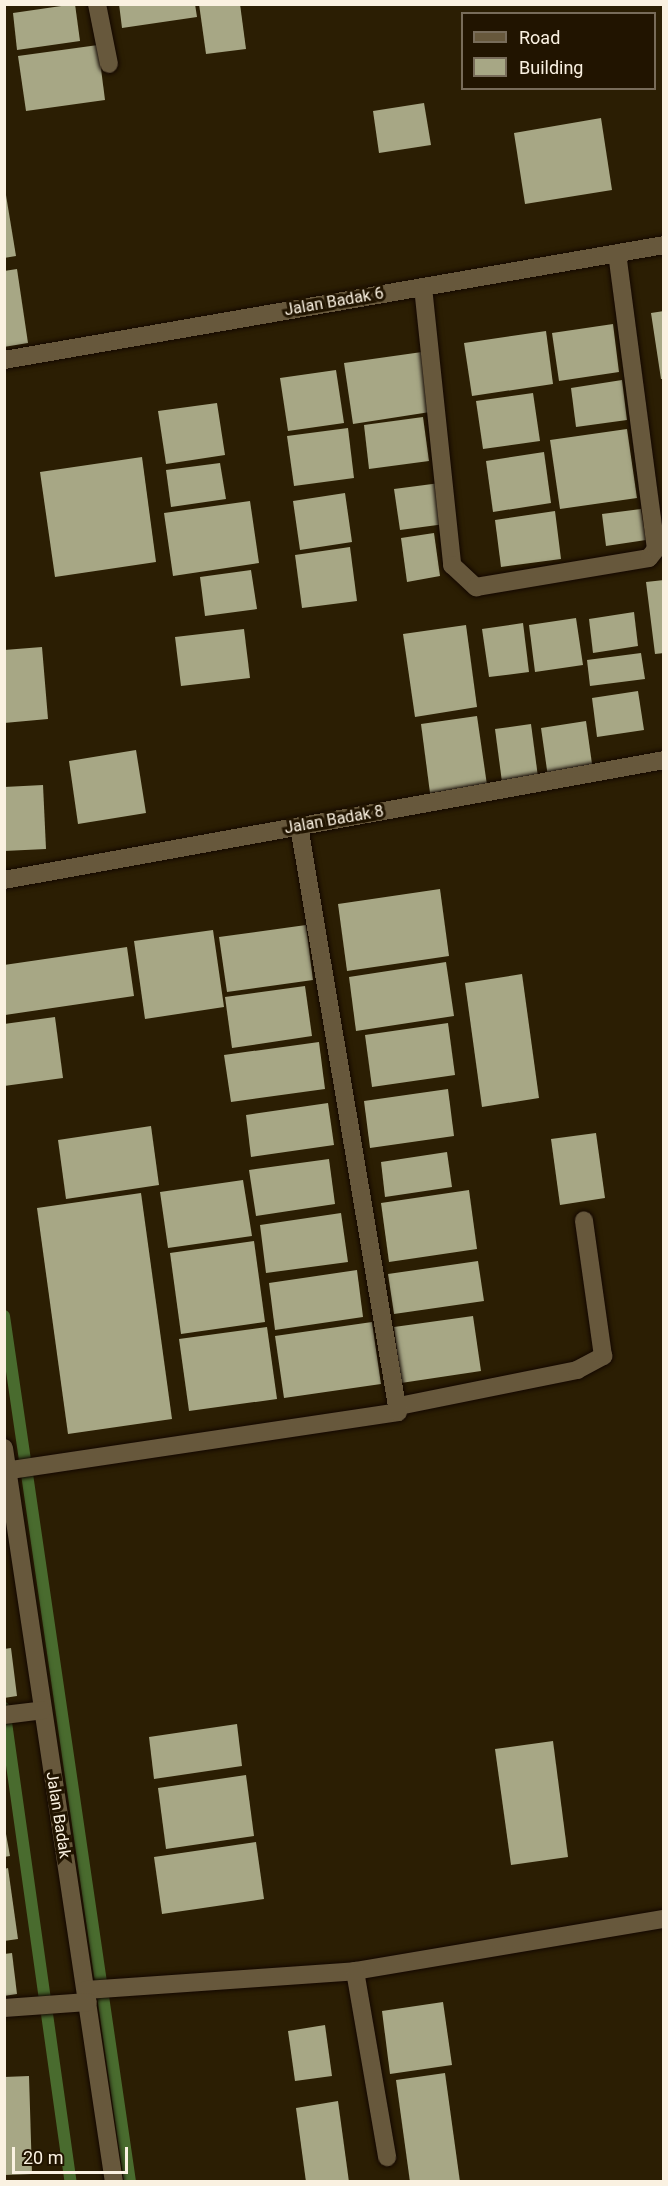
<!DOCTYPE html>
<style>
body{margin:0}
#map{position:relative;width:668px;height:2186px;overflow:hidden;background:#2b1e03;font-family:Roboto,sans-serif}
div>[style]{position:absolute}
.stream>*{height:12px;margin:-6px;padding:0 6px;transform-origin:6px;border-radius:6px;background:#496b2e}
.building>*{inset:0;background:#a7a785}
.roads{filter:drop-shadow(0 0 2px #130700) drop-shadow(0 0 2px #130700)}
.street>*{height:18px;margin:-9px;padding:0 9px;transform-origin:9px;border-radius:9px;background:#67583c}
span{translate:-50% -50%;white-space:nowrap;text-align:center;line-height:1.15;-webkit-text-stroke:6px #211400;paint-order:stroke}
.street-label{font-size:16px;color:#faf1e1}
.frame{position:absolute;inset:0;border:6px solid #faf1e1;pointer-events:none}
.legend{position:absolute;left:461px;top:12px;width:195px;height:78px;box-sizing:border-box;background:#211400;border:2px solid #786c5a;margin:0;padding:8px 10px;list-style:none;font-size:18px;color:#faf1e1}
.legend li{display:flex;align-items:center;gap:12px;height:30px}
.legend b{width:30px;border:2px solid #786c5a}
.scale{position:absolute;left:12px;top:2147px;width:116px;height:27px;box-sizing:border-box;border:3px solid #faf1e1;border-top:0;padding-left:8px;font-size:18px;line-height:21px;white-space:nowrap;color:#faf1e1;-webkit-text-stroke:4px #211400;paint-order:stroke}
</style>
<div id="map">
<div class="stream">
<div style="left:4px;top:1316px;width:875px;rotate:81.72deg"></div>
<div style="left:4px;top:1708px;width:479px;rotate:82deg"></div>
</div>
<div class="building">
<div style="clip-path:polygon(75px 4px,80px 41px,17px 50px,13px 13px)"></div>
<div style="clip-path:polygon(119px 4px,195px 4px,197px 17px,122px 28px)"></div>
<div style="clip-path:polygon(199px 4px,240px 4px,246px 49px,206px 54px)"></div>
<div style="clip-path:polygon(98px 45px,105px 100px,26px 111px,18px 56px)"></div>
<div style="clip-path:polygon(424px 103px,431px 145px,379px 153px,373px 111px)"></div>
<div style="clip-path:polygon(601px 118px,612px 190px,525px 204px,514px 133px)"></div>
<div style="clip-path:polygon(4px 183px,16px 256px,4px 258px)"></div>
<div style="clip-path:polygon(17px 269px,28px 343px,4px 347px,4px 271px)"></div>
<div style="clip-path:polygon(664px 311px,664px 379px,661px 379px,651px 313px)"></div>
<div style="clip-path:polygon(613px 324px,619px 372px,559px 381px,552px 333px)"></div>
<div style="clip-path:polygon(546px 331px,553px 384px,472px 396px,464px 343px)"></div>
<div style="clip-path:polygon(422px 352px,430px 412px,353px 424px,344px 363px)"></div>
<div style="clip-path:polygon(336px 370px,344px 423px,288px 431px,280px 378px)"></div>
<div style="clip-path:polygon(622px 380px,627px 420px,576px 427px,571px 388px)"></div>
<div style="clip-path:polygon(533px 393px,540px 441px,483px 449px,476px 401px)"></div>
<div style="clip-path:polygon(217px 403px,225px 455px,166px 464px,158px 411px)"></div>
<div style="clip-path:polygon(423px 417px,429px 461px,369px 469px,364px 425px)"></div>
<div style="clip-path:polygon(348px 428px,354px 478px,294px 486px,287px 436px)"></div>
<div style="clip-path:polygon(627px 429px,637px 498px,560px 509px,550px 440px)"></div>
<div style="clip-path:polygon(544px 452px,551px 503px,493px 512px,486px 461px)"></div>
<div style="clip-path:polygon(142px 457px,156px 562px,55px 577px,40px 472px)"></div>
<div style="clip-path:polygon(220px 463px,226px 499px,171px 507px,166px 470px)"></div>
<div style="clip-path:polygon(440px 483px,445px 524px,400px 530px,394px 489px)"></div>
<div style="clip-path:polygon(345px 493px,352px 542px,300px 550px,293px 501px)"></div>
<div style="clip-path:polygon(250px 501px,259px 563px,173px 576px,164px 513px)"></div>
<div style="clip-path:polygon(641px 509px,646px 540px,606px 546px,602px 514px)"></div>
<div style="clip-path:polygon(555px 511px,561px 559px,501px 567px,495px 520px)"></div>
<div style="clip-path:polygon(434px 533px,440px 576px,407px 582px,401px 538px)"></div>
<div style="clip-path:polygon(350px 547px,357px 601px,302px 608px,295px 555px)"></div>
<div style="clip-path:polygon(251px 570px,257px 609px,205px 616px,200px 577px)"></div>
<div style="clip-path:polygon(664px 580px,664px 653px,655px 654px,646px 582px)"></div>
<div style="clip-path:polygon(634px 612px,638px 646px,593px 653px,589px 619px)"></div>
<div style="clip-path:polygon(576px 618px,583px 665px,535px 672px,529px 625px)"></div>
<div style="clip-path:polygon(523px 623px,529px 672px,489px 677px,482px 629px)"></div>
<div style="clip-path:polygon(466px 625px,477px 707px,415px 717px,403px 634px)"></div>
<div style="clip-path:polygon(244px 629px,250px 678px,181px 686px,175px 637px)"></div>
<div style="clip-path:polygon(42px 647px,48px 719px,4px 723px,4px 650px)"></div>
<div style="clip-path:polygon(641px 653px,645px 679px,590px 686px,587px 660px)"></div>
<div style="clip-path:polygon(638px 691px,644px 730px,597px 737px,592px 698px)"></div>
<div style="clip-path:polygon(477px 716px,487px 785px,430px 793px,421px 724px)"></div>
<div style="clip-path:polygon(586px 721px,593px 771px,548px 777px,541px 728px)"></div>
<div style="clip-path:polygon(531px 724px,538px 777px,502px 782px,495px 729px)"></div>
<div style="clip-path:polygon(136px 750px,146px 813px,78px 824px,69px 761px)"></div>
<div style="clip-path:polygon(43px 785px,46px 849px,4px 851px,4px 787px)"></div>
<div style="clip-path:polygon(440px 889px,449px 956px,347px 971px,338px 904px)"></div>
<div style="clip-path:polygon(306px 925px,313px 980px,227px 992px,219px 937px)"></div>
<div style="clip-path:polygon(213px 930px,224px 1007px,145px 1019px,134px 941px)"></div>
<div style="clip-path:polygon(127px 947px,134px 996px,5px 1015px,4px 965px)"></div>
<div style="clip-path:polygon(446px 962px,454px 1016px,356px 1031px,349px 977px)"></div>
<div style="clip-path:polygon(522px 974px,539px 1098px,482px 1107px,465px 983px)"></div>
<div style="clip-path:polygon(305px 986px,312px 1036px,232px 1048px,225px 997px)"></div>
<div style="clip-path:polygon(55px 1017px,63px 1078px,4px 1086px,4px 1024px)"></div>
<div style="clip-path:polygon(448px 1023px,455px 1075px,372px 1087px,365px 1035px)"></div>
<div style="clip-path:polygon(319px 1042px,325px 1089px,231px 1102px,224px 1055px)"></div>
<div style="clip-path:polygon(448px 1089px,454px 1136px,370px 1148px,364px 1101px)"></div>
<div style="clip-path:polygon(328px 1103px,334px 1145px,251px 1157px,246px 1115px)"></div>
<div style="clip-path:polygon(151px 1126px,159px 1185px,66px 1199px,58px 1140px)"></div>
<div style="clip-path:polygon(596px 1133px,605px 1198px,560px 1205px,551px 1139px)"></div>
<div style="clip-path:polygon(447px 1152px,452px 1187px,385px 1197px,381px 1162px)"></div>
<div style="clip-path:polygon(329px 1159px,335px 1204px,256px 1216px,249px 1170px)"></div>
<div style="clip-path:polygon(243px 1180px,252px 1236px,168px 1248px,160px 1192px)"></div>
<div style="clip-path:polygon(469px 1190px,477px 1249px,389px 1262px,381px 1203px)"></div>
<div style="clip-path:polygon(141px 1193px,172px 1419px,68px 1434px,37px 1208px)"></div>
<div style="clip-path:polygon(341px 1213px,348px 1262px,266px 1273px,260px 1225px)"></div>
<div style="clip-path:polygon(254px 1241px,265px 1322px,181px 1334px,170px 1253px)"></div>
<div style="clip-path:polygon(478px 1261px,484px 1301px,394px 1314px,388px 1274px)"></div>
<div style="clip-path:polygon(357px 1270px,363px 1317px,275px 1330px,269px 1283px)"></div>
<div style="clip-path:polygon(473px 1316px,481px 1371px,401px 1383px,394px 1327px)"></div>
<div style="clip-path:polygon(372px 1322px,381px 1384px,284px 1398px,275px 1336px)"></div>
<div style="clip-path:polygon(267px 1327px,277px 1399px,189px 1411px,179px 1339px)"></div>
<div style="clip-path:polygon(11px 1648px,17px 1696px,4px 1698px,4px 1649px)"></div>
<div style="clip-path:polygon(237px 1724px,242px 1766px,154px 1779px,149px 1737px)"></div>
<div style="clip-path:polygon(553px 1741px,568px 1857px,511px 1865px,495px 1749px)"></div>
<div style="clip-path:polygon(246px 1775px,254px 1836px,166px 1849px,158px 1788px)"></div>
<div style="clip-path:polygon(4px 1823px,10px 1856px,4px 1857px)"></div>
<div style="clip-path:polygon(256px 1842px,264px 1899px,162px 1914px,154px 1857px)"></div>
<div style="clip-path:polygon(8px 1868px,18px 1939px,4px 1941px,4px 1869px)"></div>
<div style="clip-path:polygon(12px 1953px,17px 1994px,4px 1996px,4px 1954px)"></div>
<div style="clip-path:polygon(443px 2002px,452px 2065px,390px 2074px,382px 2011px)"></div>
<div style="clip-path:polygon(325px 2025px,332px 2076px,295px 2081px,288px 2031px)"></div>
<div style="clip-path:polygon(445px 2073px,460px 2182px,410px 2182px,396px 2080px)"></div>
<div style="clip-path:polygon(29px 2076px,32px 2174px,4px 2175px,4px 2077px)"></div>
<div style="clip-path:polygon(338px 2101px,349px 2182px,306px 2182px,296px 2108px)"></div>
</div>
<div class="roads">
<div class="street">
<div style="left:97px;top:4px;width:61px;rotate:78.7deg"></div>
<div style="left:423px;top:287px;width:280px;rotate:84deg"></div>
<div style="left:452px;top:565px;width:33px;rotate:43deg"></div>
<div style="left:476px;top:587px;width:175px;rotate:-9.5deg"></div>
<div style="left:649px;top:558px;width:11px;rotate:-52deg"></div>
<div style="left:656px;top:549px;width:298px;rotate:-97.5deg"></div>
<div style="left:4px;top:360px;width:670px;rotate:-9.88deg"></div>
<div style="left:4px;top:880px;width:671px;rotate:-10.3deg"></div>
<div style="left:399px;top:1406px;width:182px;rotate:-11.4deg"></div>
<div style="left:577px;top:1370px;width:30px;rotate:-28deg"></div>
<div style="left:603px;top:1356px;width:137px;rotate:-98deg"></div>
<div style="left:4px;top:1448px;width:742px;rotate:81.48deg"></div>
<div style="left:4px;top:1471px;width:398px;rotate:-8.5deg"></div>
<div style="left:398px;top:1412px;width:594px;rotate:-99.59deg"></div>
<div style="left:4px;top:1715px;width:38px;rotate:-7deg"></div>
<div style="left:355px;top:1971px;width:313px;rotate:-9.6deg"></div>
<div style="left:86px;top:1990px;width:270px;rotate:-4deg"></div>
<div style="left:355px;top:1971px;width:189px;rotate:80.2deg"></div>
<div style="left:4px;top:2008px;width:84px;rotate:-4.1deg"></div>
</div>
</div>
<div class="street-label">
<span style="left:334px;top:302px;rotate:-10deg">Jalan Badak 6</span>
<span style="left:334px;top:820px;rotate:-10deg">Jalan Badak 8</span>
<span style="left:58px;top:1815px;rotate:81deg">Jalan Badak</span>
</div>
<div class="frame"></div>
<ul class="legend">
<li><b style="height:8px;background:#67583c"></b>Road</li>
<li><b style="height:16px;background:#a7a785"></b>Building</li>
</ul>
<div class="scale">20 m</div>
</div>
